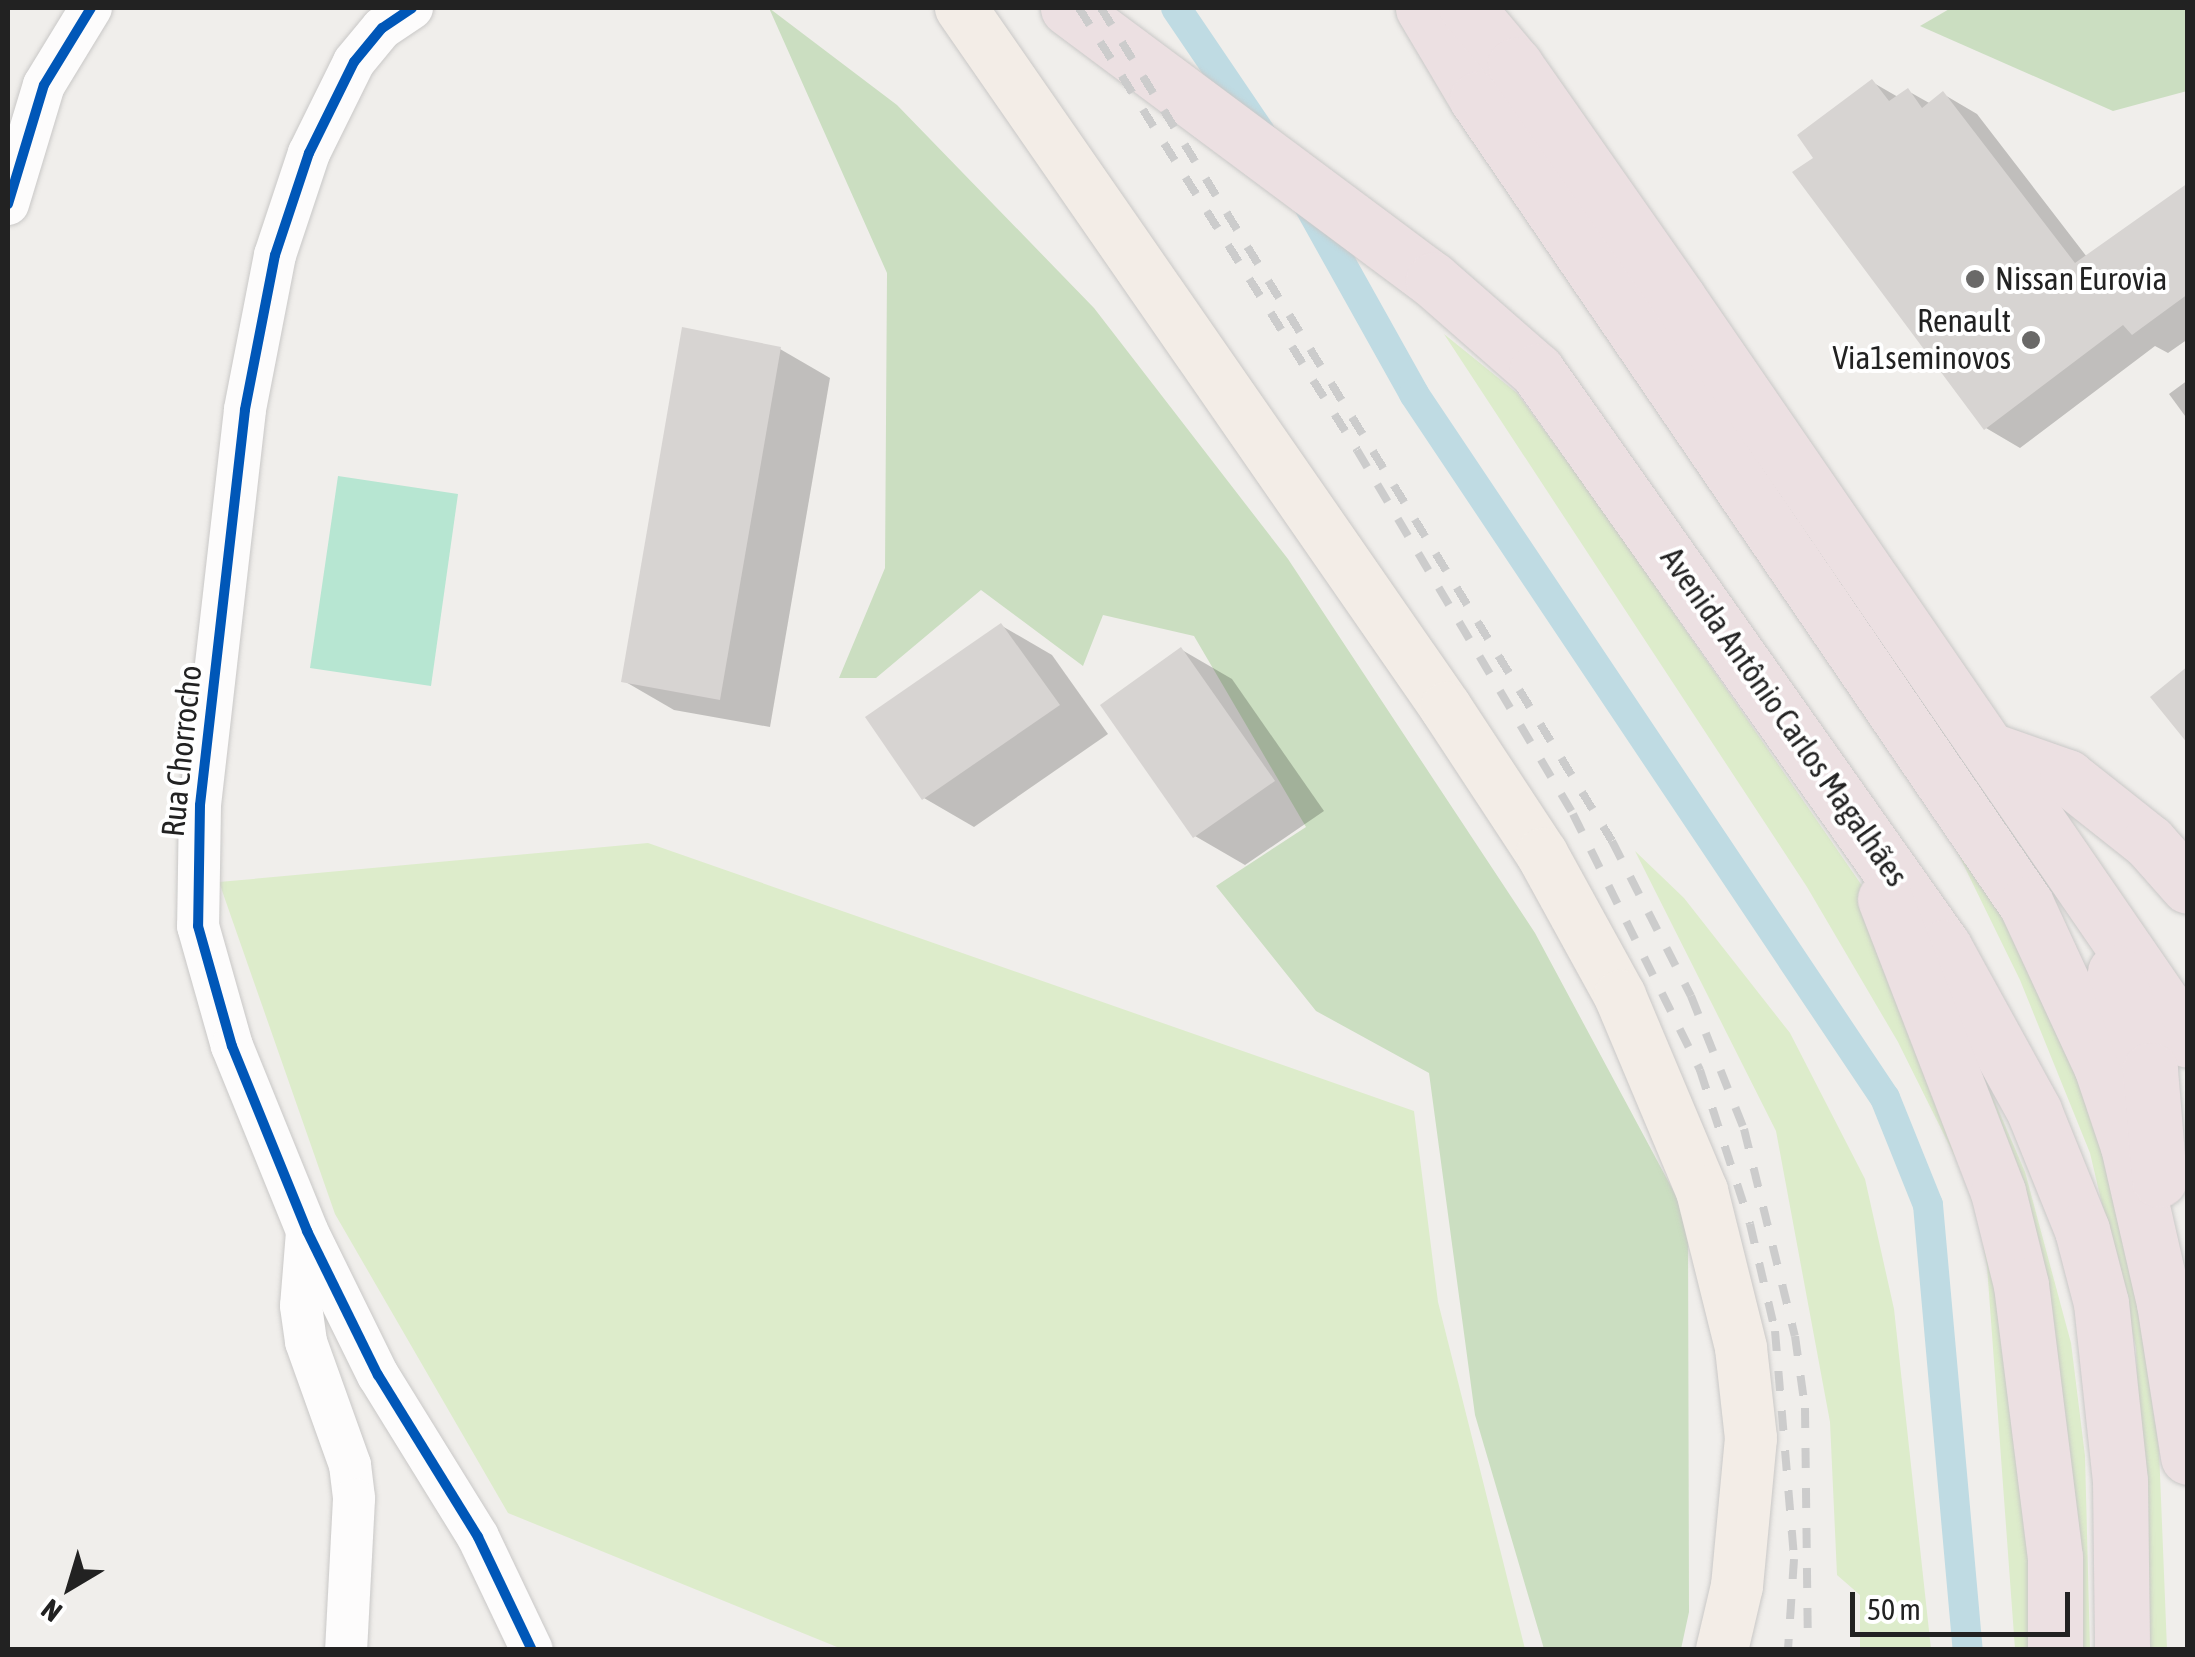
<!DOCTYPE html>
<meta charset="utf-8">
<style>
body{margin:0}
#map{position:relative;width:2195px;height:1657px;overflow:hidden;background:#f0eeeb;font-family:"Asap Condensed",sans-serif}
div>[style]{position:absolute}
.grass>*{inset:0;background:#ddeccb}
.forest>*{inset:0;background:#cbdec1}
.pitch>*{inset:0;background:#b7e6d2}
.shadow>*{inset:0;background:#0003}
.canal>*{height:30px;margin:-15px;padding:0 15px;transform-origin:15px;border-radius:15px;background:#bfdbe3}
.building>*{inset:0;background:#d7d4d2}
.roads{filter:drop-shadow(0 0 2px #c9c8c7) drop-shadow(0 0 2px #c9c8c7)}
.minor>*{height:42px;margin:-21px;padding:0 21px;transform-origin:21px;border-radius:21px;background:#fdfcfc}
.major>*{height:52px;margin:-26px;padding:0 26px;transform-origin:26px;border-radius:26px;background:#f3ede7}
.highway>*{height:55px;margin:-27.5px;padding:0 27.5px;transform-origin:27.5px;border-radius:27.5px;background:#ece0e2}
.rail>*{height:8px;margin-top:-4px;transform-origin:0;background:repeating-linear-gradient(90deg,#ccc 0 20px,transparent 0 40px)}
.cycleway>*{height:10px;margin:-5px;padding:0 5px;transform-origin:5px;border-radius:5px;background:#0057b8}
.dots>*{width:28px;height:28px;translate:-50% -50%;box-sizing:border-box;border:5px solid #fff;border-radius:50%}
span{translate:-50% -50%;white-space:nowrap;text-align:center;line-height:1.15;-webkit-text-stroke:8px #fff;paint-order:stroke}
.poi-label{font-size:32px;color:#222}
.left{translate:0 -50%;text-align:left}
.right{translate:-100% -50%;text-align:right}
.street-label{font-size:32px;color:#222}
.frame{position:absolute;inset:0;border:10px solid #222;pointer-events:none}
.north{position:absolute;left:20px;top:1537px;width:100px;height:100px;-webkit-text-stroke:8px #fff;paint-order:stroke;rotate:218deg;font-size:28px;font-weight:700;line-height:40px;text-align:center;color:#222}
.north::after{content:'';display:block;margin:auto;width:35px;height:45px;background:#222;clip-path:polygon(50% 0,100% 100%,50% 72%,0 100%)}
.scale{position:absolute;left:1850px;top:1592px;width:220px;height:45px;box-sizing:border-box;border:5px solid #222;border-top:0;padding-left:12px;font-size:30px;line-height:35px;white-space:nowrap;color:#222;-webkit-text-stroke:8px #fff;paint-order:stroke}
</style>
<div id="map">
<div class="grass">
<div style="clip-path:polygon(1444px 334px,1517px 393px,1595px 499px,1952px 1016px,1985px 1079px,2025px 1172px,2071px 1343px,2085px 1456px,2090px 1649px,2015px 1649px,1987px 1266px,1973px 1193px,1898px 1042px,1807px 887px)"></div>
<div style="clip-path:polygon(1945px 827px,1994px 898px,2079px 1072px,2103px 1151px,2131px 1261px,2159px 1449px,2167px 1649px,2145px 1649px,2136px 1348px,2090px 1153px,2020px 980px)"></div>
<div style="clip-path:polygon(648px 843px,1414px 1111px,1438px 1302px,1525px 1649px,842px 1649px,508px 1513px,335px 1214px,219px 882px)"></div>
<div style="clip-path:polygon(1635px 851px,1684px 898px,1790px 1033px,1865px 1179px,1894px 1309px,1931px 1649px,1860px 1649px,1860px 1595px,1837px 1575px,1830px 1422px,1776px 1131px)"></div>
</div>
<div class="forest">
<div style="clip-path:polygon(769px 8px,897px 105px,1094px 308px,1288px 559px,1535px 933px,1688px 1218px,1689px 1612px,1681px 1649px,1544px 1649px,1475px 1415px,1429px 1073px,1316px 1011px,1216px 886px,1306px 827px,1194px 636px,1103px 615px,1083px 666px,981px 590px,876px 678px,839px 678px,885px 568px,887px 273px)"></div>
<div style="clip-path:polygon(1951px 8px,2187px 8px,2187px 91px,2113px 111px,1920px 26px)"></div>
</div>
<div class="pitch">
<div style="clip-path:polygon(338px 476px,458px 494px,431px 686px,310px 668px)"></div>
</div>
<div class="shadow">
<div style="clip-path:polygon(1872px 82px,1898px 97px,1908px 91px,1931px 104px,1943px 94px,1977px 114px,2087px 257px,2188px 186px,2188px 339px,2168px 353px,2155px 346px,2020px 448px,1986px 428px)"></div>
<div style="clip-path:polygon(780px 349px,830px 378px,770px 727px,674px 710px,624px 681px)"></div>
<div style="clip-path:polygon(2188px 380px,2188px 420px,2169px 394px)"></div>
<div style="clip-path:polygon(1002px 626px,1052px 655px,1108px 734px,974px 827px,924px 798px)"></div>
<div style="clip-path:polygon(1182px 650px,1232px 679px,1324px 811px,1245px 865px,1195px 836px)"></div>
</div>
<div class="canal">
<div style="left:1176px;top:8px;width:150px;rotate:55.9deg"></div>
<div style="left:1308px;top:204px;width:218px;rotate:60.8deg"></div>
<div style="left:1414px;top:394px;width:847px;rotate:56.22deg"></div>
<div style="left:1885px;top:1098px;width:115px;rotate:68.1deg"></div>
<div style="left:1928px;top:1205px;width:447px;rotate:84.9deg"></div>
</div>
<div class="building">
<div style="clip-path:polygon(1872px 79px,1889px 101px,1908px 88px,1922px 108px,1943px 91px,2075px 263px,2188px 183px,2188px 294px,2132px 335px,2123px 325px,1984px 430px,1792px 172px,1813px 158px,1797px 135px)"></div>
<div style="clip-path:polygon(682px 327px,781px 347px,720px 700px,621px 682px)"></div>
<div style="clip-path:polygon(1001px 623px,1060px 705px,922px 800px,865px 717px)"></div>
<div style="clip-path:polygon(1181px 647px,1275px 781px,1193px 838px,1100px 705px)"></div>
<div style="clip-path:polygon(2188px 666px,2188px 744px,2150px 697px)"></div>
</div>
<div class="roads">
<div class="minor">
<div style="left:412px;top:8px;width:36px;rotate:146deg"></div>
<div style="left:382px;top:28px;width:44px;rotate:129.5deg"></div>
<div style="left:354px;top:62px;width:102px;rotate:116.3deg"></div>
<div style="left:309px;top:153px;width:108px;rotate:108.4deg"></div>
<div style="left:275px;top:255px;width:158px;rotate:101deg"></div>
<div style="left:245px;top:410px;width:398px;rotate:96.5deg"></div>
<div style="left:200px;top:805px;width:121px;rotate:90.9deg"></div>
<div style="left:198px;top:926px;width:125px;rotate:74.2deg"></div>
<div style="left:232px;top:1046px;width:200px;rotate:67.9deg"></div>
<div style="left:307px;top:1231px;width:161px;rotate:63.8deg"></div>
<div style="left:378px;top:1375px;width:190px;rotate:58.3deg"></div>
<div style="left:478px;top:1537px;width:125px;rotate:64.5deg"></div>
<div style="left:8px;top:204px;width:124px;rotate:-73.2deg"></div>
<div style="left:44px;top:85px;width:90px;rotate:-58.6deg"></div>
<div style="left:307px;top:1232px;width:74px;rotate:94.6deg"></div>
<div style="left:301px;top:1306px;width:36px;rotate:82deg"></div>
<div style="left:306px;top:1342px;width:131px;rotate:70.3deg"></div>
<div style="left:350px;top:1465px;width:34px;rotate:83deg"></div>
<div style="left:354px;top:1499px;width:151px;rotate:93deg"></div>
</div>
<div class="major">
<div style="left:961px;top:8px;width:852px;rotate:55.28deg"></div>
<div style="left:1446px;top:708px;width:175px;rotate:56.7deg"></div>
<div style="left:1542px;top:854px;width:162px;rotate:61.2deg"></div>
<div style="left:1620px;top:996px;width:212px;rotate:67.2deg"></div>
<div style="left:1702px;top:1191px;width:162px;rotate:76deg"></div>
<div style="left:1741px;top:1348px;width:91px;rotate:83.7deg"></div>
<div style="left:1751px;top:1438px;width:149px;rotate:95.4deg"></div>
<div style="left:1737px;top:1586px;width:66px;rotate:103.2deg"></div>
</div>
<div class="highway">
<div style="left:1068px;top:8px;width:455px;rotate:36.7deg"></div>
<div style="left:1433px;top:280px;width:138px;rotate:41.2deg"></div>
<div style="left:1537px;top:371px;width:705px;rotate:54.76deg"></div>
<div style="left:1944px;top:947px;width:187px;rotate:61.2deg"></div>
<div style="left:2034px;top:1111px;width:128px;rotate:68deg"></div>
<div style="left:2082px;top:1230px;width:75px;rotate:75.4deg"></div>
<div style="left:2101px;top:1303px;width:179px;rotate:83.9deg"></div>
<div style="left:2120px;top:1481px;width:169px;rotate:89.3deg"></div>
<div style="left:1423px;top:8px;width:106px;rotate:59.3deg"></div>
<div style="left:1477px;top:99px;width:974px;rotate:55.71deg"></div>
<div style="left:2026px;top:904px;width:179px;rotate:65.2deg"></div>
<div style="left:2101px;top:1066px;width:84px;rotate:71.4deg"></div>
<div style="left:2128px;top:1146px;width:161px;rotate:77.1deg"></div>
<div style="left:2164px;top:1303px;width:156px;rotate:81.1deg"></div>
<div style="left:1467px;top:8px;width:75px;rotate:49.9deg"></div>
<div style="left:1515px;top:65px;width:284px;rotate:55deg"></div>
<div style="left:1678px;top:298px;width:900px;rotate:55.5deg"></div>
<div style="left:1990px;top:750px;width:82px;rotate:19.3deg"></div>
<div style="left:2067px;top:777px;width:105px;rotate:38.4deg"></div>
<div style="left:2149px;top:842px;width:59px;rotate:48.4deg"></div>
<div style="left:1885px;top:899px;width:314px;rotate:68.9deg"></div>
<div style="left:1998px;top:1192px;width:96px;rotate:76.1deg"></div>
<div style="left:2021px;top:1285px;width:274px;rotate:82.9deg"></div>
<div style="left:2055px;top:1557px;width:93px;rotate:90deg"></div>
<div style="left:2115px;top:972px;width:104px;rotate:70.3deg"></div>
<div style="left:2150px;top:1070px;width:110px;rotate:85.3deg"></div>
</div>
</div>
<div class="rail">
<div style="left:1079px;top:8px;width:522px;rotate:57.83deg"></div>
<div style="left:1357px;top:450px;width:423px;rotate:59.3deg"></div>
<div style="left:1573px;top:814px;width:286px;rotate:63.6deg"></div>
<div style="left:1700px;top:1070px;width:162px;rotate:72deg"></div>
<div style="left:1750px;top:1224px;width:110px;rotate:76.8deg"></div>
<div style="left:1775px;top:1331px;width:229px;rotate:85.2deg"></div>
<div style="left:1794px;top:1559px;width:91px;rotate:93.8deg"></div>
<div style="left:1101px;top:8px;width:977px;rotate:58.47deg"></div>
<div style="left:1612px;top:841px;width:174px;rotate:63deg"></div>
<div style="left:1691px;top:996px;width:143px;rotate:68.3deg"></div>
<div style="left:1744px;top:1129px;width:213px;rotate:76.2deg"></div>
<div style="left:1795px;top:1336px;width:73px;rotate:82.1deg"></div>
<div style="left:1805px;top:1408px;width:242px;rotate:89.3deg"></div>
</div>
<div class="cycleway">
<div style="left:412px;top:8px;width:36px;rotate:146deg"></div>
<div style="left:382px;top:28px;width:44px;rotate:129.5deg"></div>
<div style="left:354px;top:62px;width:102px;rotate:116.3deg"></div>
<div style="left:309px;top:153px;width:108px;rotate:108.4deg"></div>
<div style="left:275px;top:255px;width:158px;rotate:101deg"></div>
<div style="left:245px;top:410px;width:398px;rotate:96.5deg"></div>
<div style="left:200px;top:805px;width:121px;rotate:90.9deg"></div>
<div style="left:198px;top:926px;width:125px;rotate:74.2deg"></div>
<div style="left:232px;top:1046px;width:200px;rotate:67.9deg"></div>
<div style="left:307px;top:1231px;width:161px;rotate:63.8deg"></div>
<div style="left:378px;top:1375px;width:190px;rotate:58.3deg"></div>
<div style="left:478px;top:1537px;width:125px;rotate:64.5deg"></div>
<div style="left:8px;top:204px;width:124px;rotate:-73.2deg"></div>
<div style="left:44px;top:85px;width:90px;rotate:-58.6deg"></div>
</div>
<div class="dots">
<div style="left:1975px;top:279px;background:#6a6968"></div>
<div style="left:2031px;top:340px;background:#6a6968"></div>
</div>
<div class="poi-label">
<span class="left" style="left:1995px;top:279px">Nissan Eurovia</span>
<span class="right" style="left:2011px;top:340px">Renault<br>Via1seminovos</span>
</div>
<div class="street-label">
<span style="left:1784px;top:717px;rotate:55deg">Avenida Antônio Carlos Magalhães</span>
<span style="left:182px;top:751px;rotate:-84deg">Rua Chorrocho</span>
</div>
<div class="frame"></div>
<div class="north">N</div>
<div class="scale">50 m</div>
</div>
